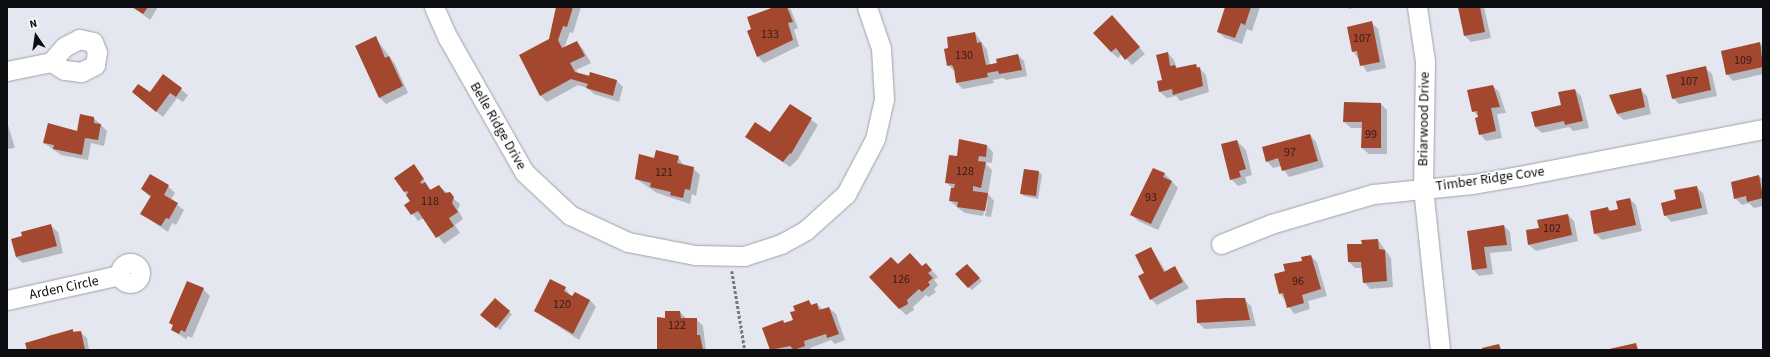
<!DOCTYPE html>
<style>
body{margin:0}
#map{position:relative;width:1770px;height:357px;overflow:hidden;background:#e4e7ef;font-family:"Source Sans 3",sans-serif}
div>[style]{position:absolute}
.shadow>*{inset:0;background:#0003}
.building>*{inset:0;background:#a3472f}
.path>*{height:2.5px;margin-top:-1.25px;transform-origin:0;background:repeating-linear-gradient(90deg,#76787d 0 3px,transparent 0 5px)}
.roads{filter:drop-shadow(0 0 1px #9ea1a8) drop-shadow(0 0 1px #9ea1a8)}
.minor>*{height:19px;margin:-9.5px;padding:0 9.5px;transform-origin:9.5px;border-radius:9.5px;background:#fff}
.minor>.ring{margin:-9.5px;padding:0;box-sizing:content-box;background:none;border:19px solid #fff;border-radius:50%}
span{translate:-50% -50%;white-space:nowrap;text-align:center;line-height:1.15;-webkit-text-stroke:3px #fff;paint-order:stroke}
.number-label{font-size:12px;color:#321c18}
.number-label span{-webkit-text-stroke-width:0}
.street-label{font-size:14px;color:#0d0e11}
.frame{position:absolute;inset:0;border:8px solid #0d0e11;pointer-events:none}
.north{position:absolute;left:16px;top:16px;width:40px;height:40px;-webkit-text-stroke:3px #fff;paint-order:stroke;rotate:347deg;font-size:11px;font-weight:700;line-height:16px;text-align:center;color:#0d0e11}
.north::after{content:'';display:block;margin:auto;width:14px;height:18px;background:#0d0e11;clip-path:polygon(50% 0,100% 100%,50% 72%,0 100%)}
</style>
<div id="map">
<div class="shadow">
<div style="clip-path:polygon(133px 7px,158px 7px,150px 20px)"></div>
<div style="clip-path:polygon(558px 7px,581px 7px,573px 33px,570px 32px,564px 48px,576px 42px,583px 49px,591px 63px,576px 70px,578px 73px,617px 81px,623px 87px,619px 102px,594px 94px,587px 88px,578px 85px,547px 102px,540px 95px)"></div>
<div style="clip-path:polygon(777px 7px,788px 7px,791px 10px,798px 28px,794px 30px,799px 46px,764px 63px,757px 56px)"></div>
<div style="clip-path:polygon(1227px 7px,1260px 7px,1252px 31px,1247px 29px,1242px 44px,1225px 38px,1218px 32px)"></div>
<div style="clip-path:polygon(1347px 7px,1358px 7px,1349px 9px)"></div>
<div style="clip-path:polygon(1459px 7px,1484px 7px,1491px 38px,1471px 42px,1465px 36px)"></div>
<div style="clip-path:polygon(1371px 22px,1378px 29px,1386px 68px,1367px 72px,1353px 51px)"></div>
<div style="clip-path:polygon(1118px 23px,1145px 54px,1132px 65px,1122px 54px,1118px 58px,1111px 52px)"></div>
<div style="clip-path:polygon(975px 33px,987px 50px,990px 65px,1018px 55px,1024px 61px,1027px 76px,1006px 80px,1003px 78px,993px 80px,994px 83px,963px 89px,957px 83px,955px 72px,948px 65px,949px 49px)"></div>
<div style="clip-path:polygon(375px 37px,395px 64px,408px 93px,386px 104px,380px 98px,356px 47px)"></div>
<div style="clip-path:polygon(1760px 43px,1763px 47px,1763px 74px,1733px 81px,1727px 74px)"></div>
<div style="clip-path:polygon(1168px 53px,1174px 60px,1177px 69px,1196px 65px,1206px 75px,1209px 92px,1180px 101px,1176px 96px,1167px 98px,1160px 92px)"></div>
<div style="clip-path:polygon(1705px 68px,1712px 74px,1717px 96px,1679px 104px,1673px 98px)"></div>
<div style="clip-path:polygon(163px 75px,188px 95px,183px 102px,177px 98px,163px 117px,140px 98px,150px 94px)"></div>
<div style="clip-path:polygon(1493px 86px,1499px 92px,1506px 113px,1497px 114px,1502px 138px,1486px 141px,1480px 134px,1480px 118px,1473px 111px)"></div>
<div style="clip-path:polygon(1640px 89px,1647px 96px,1651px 114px,1624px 120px,1617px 114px)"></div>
<div style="clip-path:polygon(1575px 90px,1581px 96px,1589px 128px,1573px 131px,1569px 127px,1542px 133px,1535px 127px,1532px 113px,1562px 106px)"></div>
<div style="clip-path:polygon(1381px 104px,1387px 110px,1387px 154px,1369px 154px,1362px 148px,1362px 128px,1351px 128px,1344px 122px)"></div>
<div style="clip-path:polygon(791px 105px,818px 125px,798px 159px,790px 167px,747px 137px,770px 134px)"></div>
<div style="clip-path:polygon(94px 118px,107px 131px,104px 146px,91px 143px,88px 160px,61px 155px,44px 143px,78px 132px)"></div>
<div style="clip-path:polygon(7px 122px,15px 148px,7px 149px)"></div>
<div style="clip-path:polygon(1310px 135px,1316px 142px,1324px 167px,1289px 177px,1281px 166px,1273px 168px,1267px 161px)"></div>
<div style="clip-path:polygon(1237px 141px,1246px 150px,1252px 175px,1245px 177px,1247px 183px,1238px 186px,1231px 179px)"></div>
<div style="clip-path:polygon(987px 146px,993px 152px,992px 163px,984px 162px,992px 170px,988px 194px,994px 201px,991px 217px,985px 216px,988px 198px,983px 216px,965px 213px,957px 207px,950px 201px,952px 188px,946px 182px,958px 157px)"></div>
<div style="clip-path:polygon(678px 157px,684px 166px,693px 168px,700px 175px,696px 196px,692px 194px,690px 204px,657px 193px,636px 179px,655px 159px)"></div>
<div style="clip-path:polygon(413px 166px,431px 190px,439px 186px,460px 204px,458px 210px,463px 219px,455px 225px,460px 233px,444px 244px,424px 218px,418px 221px,406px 205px,411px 201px,404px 192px)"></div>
<div style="clip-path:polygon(1153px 169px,1165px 174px,1178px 188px,1158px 230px,1138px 221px,1131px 214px)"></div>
<div style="clip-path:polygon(1039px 172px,1042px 175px,1038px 199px,1024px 196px,1021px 193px)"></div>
<div style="clip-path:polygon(1759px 176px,1763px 180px,1763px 206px,1754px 208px,1749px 203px,1742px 205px,1735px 198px)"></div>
<div style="clip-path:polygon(168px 186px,175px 193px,171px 200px,184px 210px,176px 225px,172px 223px,168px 232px,141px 214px,151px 198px,142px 189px)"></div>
<div style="clip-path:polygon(1696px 187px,1703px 193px,1708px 214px,1671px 222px,1665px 215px,1677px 200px)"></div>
<div style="clip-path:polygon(1630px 199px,1636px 205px,1642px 231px,1602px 240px,1595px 233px,1608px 208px,1611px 211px,1619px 210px)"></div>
<div style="clip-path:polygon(1568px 215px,1574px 221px,1578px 241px,1536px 251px,1529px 245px,1540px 229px)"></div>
<div style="clip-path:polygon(51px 226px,58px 232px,63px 253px,23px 263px,16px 257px,12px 239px)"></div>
<div style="clip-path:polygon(1504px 226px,1510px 232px,1512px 251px,1490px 253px,1493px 274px,1479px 276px,1473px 269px,1481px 229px)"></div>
<div style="clip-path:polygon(1378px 240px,1391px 258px,1393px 287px,1370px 289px,1364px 282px,1363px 268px,1355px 268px,1349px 262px,1363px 245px)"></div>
<div style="clip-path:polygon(1151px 248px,1166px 272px,1175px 267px,1189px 288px,1157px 305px,1151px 299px,1146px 273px)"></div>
<div style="clip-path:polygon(1311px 256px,1317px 262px,1327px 296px,1308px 301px,1310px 309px,1294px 314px,1280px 293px)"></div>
<div style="clip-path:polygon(926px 264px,938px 277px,934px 280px,938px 285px,934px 289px,936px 292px,929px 297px,926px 295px,913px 307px,914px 310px,906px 315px,899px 308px,898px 265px,922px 267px)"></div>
<div style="clip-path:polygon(967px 265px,982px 281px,972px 290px,956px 274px)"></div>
<div style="clip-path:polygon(550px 280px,565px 288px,571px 296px,590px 300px,596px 307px,579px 340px,535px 311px)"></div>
<div style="clip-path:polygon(203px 289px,210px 296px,192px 338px,188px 336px,186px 339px,172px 330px,174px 326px,170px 323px)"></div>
<div style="clip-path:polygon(1244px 299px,1251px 306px,1256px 326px,1205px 329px,1198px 323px)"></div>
<div style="clip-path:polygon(808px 301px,813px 306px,817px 304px,823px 310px,829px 308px,836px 314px,845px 340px,835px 344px,831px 340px,810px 348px,810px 350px,771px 350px,764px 328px,783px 321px,786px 324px,794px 321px,796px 311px)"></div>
<div style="clip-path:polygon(509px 312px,512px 314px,500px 330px,485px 318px)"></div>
<div style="clip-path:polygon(680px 312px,687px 319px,696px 319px,703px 326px,706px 350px,658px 349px)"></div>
<div style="clip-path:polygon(72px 331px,80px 332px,87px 338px,89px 350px,28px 350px,50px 338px,49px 335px)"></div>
</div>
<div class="building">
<div style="clip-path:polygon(132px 7px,148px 7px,143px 14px)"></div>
<div style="clip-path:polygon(556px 7px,573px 7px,567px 27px,563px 26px,558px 40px,562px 48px,577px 41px,585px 56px,570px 63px,575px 72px,589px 76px,590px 72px,617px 80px,613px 96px,586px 88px,588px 84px,571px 79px,540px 96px,519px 55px,549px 39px)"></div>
<div style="clip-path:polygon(774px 7px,787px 7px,793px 22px,788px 23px,793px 40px,757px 57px,747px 31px,751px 29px,747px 17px)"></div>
<div style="clip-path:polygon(1225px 7px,1251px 7px,1245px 25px,1241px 23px,1235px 38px,1217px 32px)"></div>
<div style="clip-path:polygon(1458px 7px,1480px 7px,1485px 32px,1464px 36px)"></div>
<div style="clip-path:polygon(1112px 15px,1140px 47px,1125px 60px,1116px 48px,1111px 52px,1093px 33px)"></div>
<div style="clip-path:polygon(1372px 21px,1380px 62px,1360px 66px,1357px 51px,1352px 52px,1347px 27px)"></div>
<div style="clip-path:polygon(975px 32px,977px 43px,981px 42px,986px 65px,997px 63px,996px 59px,1018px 54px,1022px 70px,999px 74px,998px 71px,987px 73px,988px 77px,956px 83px,954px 69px,952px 65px,947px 66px,944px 49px,948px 48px,947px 37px)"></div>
<div style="clip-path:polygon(376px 36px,385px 58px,389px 56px,403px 86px,379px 98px,355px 46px)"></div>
<div style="clip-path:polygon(1760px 42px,1763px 67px,1726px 75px,1721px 51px)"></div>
<div style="clip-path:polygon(1168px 52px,1170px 66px,1175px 65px,1176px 68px,1196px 64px,1197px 68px,1200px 67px,1203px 86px,1173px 95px,1172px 89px,1159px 92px,1157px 81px,1162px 80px,1156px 55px)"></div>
<div style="clip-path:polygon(1706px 66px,1711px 90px,1672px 99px,1666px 75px)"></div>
<div style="clip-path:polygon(163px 74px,182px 88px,176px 97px,170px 93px,156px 112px,132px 92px,138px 84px,150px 92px)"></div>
<div style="clip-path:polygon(1493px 85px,1500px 107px,1491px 108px,1496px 131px,1479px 135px,1475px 118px,1478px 117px,1477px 111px,1472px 112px,1467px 90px)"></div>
<div style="clip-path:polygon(1641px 88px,1645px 107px,1617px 114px,1609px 95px)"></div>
<div style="clip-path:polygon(1575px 89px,1583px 121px,1565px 125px,1564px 121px,1535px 127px,1531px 112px,1561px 105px,1558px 92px)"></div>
<div style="clip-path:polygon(1344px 102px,1381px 103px,1381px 148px,1361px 148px,1362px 122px,1343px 122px)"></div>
<div style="clip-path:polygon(790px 104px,812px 118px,791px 154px,790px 153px,783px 162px,745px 137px,755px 122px,770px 132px)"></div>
<div style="clip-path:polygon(80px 114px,94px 117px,94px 123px,101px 124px,98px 140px,85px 138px,82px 155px,53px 149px,54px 145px,43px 143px,48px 123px,77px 131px)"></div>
<div style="clip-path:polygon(1310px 134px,1318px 161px,1282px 171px,1278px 158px,1266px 162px,1262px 147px)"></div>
<div style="clip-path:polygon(959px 139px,987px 145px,986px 157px,979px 156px,978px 161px,986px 162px,981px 188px,973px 186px,973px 191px,988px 193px,985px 211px,957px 207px,958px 202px,949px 201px,951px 188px,954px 188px,955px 184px,945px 183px,949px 155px,957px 156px)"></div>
<div style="clip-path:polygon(1237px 140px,1246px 169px,1239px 171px,1241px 177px,1230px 180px,1221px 144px)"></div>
<div style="clip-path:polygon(656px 150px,679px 156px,677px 163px,694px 167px,690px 190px,685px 189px,683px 198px,670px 195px,671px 192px,650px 187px,651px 183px,635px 179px,639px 154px,654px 158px)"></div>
<div style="clip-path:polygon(414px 164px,424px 179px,420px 182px,422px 184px,425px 182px,430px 190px,439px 185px,445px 193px,450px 192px,454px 197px,452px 203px,458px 212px,449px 218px,454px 226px,436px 238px,418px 211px,411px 215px,404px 205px,410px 201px,406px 195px,408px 193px,407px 191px,404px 192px,394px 178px)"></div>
<div style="clip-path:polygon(1153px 168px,1165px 173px,1163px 177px,1172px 181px,1151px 224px,1130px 215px)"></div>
<div style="clip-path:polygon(1024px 169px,1039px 171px,1036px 196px,1020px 194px)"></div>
<div style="clip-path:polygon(150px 174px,169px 185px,164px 195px,178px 203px,169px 219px,166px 218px,161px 226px,140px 214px,151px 196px,141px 189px)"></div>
<div style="clip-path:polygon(1759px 175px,1763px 198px,1747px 202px,1746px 196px,1734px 199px,1731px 182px)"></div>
<div style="clip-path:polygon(1697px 186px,1702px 208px,1664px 216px,1661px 203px,1676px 199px,1674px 190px)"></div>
<div style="clip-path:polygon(1630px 198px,1636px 225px,1594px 234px,1590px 211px,1608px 207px,1609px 211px,1618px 209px,1616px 201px)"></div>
<div style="clip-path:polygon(1568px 214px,1572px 235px,1528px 245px,1526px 230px,1539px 228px,1537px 220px)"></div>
<div style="clip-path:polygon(51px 224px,57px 246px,16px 257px,11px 239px,22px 236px,21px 232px)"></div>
<div style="clip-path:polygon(1504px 225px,1507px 245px,1484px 247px,1487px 268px,1472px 270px,1467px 231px)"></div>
<div style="clip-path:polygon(1378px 239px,1379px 249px,1385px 250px,1387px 281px,1363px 283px,1361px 262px,1348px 262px,1347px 244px,1362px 244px,1361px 240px)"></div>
<div style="clip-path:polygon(1151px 247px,1164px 272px,1175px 266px,1183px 282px,1150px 300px,1138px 276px,1144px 273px,1135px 255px)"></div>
<div style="clip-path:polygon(910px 253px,922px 266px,926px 263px,932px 270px,928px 273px,933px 278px,928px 282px,930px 285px,922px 292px,919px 289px,907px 300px,908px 304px,899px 309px,869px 277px,891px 257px,898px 264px)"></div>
<div style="clip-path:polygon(1311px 255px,1321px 289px,1302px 295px,1304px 303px,1287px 308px,1283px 293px,1279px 294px,1274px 274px,1285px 271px,1283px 264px,1302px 261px,1301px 257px)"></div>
<div style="clip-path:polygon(967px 264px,980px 278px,968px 288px,955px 274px)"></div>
<div style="clip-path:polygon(550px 279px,566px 287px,564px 291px,572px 296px,575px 292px,590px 300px,573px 334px,534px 311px)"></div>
<div style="clip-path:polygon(187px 281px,204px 288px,185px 332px,181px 330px,179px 334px,171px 330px,173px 325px,169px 323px)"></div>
<div style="clip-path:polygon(495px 298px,510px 311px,496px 328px,480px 315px)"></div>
<div style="clip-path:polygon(1225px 298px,1245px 298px,1250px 320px,1197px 323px,1196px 300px)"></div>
<div style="clip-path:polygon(809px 300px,811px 305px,817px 303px,819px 310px,829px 307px,839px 334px,827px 338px,826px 334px,804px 341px,805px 346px,794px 350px,790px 346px,770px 350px,762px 328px,783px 320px,784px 323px,793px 320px,790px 312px,795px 311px,793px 306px)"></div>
<div style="clip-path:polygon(665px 311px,680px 311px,681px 318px,697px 318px,697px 335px,700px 335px,703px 350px,657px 349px,657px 317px,665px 318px)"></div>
<div style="clip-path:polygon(73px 329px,73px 332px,81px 331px,85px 350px,27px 350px,25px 343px)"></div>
<div style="clip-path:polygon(1636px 343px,1638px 350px,1609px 350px,1609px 349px)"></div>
<div style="clip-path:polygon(1499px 344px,1501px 350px,1482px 350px,1482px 348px)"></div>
</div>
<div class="path">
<div style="left:732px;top:271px;width:80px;rotate:80.7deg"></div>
</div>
<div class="roads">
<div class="minor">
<div style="left:434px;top:7px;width:34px;rotate:66deg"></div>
<div style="left:448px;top:38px;width:154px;rotate:60.4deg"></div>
<div style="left:524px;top:172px;width:63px;rotate:43.1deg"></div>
<div style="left:570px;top:215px;width:64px;rotate:25deg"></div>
<div style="left:628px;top:242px;width:68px;rotate:11deg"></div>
<div style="left:695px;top:255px;width:49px;rotate:1.2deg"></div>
<div style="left:744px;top:256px;width:39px;rotate:-18deg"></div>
<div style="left:781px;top:244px;width:29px;rotate:-29deg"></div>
<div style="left:806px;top:230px;width:54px;rotate:-42deg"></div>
<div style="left:846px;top:194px;width:62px;rotate:-62.2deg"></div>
<div style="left:875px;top:139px;width:41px;rotate:-77.3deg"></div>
<div style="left:884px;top:99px;width:51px;rotate:-93.4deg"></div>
<div style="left:881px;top:48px;width:43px;rotate:-108.9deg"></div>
<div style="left:1417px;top:7px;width:55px;rotate:81.6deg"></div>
<div style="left:1425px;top:61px;width:127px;rotate:90.9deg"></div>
<div style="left:1423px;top:188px;width:163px;rotate:84deg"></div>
<div style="left:7px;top:71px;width:45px;rotate:-11.6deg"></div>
<div style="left:51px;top:62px;width:20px;rotate:-49deg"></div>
<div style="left:64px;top:47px;width:17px;rotate:-28deg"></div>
<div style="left:79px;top:39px;width:14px;rotate:12deg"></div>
<div style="left:93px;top:42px;width:11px;rotate:68deg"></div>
<div style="left:97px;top:52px;width:13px;rotate:99deg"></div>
<div style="left:95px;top:65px;width:16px;rotate:153deg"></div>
<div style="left:81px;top:72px;width:17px;rotate:-173deg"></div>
<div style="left:64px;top:70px;width:15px;rotate:-148deg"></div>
<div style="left:1221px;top:244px;width:54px;rotate:-21.8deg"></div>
<div style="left:1271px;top:224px;width:106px;rotate:-16.4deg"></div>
<div style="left:1373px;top:194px;width:100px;rotate:-5.7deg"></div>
<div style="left:1473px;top:184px;width:47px;rotate:-9.9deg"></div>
<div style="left:1519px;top:176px;width:248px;rotate:-10.9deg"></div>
<div class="ring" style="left:120px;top:263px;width:1px;height:1px"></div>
<div style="left:7px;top:300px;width:116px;rotate:-12.5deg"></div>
</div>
</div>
<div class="number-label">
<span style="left:770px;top:35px">133</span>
<span style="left:1362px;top:39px">107</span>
<span style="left:964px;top:56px">130</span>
<span style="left:1743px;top:61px">109</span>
<span style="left:1689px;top:82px">107</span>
<span style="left:1371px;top:135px">99</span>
<span style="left:1290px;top:153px">97</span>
<span style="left:965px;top:172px">128</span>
<span style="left:664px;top:173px">121</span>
<span style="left:1151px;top:198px">93</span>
<span style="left:430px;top:202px">118</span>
<span style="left:1552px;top:229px">102</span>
<span style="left:901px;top:280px">126</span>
<span style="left:1298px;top:282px">96</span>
<span style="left:562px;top:305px">120</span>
<span style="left:677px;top:326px">122</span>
</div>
<div class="street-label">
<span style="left:1424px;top:119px;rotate:-89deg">Briarwood Drive</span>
<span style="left:498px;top:126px;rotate:60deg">Belle Ridge Drive</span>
<span style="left:1490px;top:179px;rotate:-8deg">Timber Ridge Cove</span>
<span style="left:64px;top:288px;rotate:-12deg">Arden Circle</span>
</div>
<div class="frame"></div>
<div class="north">N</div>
</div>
